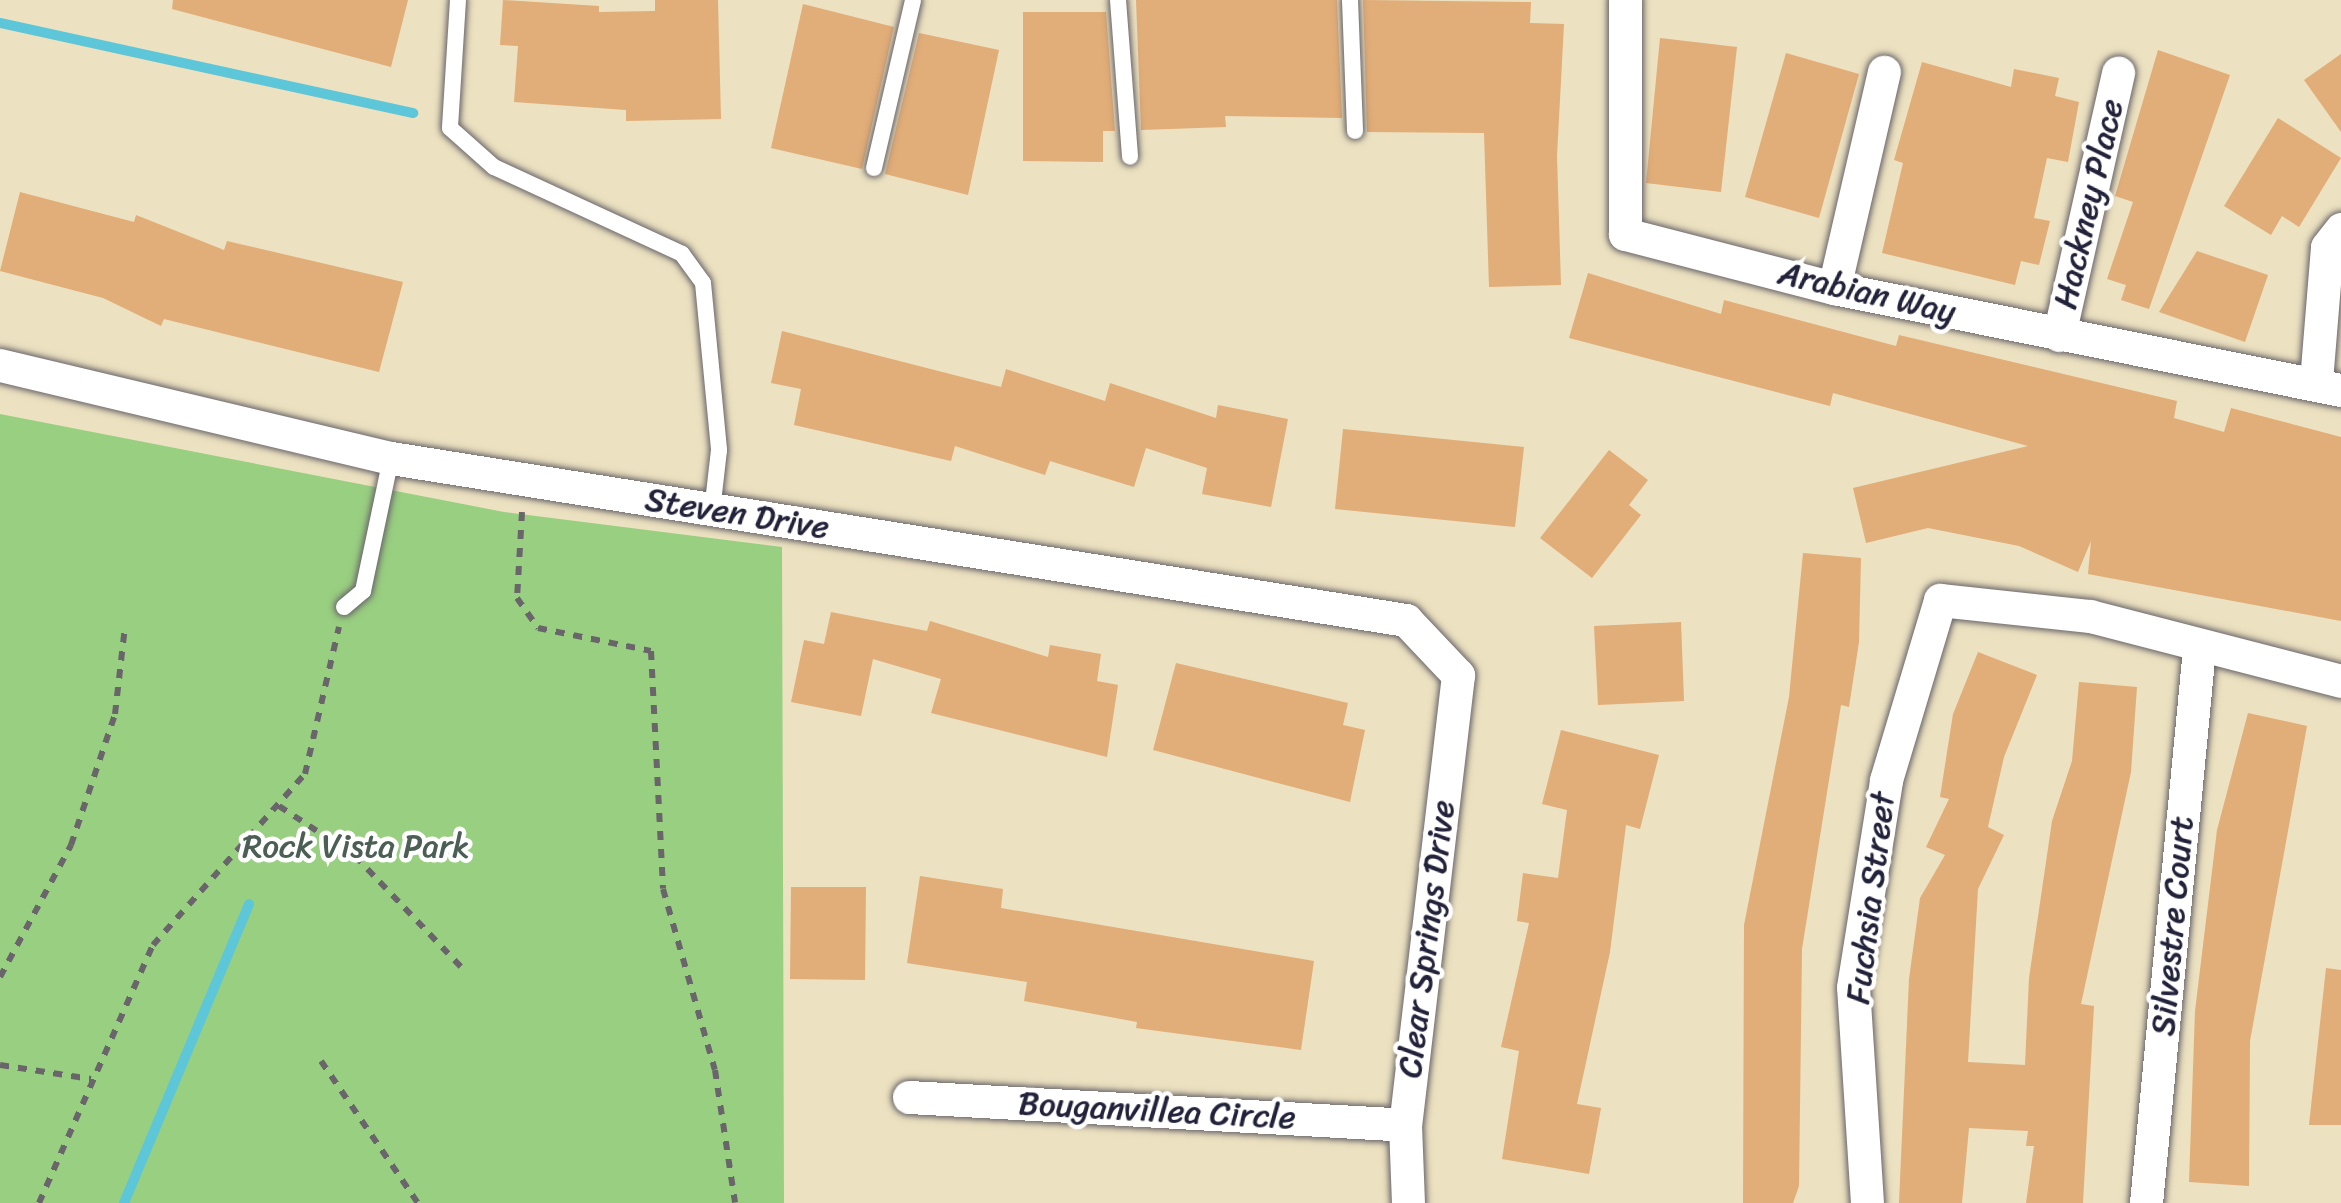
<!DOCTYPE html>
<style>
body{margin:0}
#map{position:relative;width:2341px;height:1203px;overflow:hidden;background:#ece1c0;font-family:Sriracha,sans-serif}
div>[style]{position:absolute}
.green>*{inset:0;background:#99cf81}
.stream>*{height:10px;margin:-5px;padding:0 5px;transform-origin:5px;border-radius:5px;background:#5dc6d9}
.building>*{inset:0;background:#e1ad78}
.path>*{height:6px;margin-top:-3px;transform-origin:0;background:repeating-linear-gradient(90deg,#69656a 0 9px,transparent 0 18px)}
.roads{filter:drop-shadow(0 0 3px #69656a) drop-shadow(0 0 3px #69656a)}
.service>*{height:16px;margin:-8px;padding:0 8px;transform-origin:8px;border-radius:8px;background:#fff}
.minor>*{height:33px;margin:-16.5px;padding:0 16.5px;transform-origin:16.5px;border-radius:16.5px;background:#fff}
span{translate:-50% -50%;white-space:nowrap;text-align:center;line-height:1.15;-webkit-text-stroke:9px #fff;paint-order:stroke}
.street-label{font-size:33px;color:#22223b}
.park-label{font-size:33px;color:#4c5f54}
</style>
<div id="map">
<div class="green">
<div style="clip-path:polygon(0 414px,504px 512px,782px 547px,784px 1203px,0 1203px)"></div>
</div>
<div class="stream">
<div style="left:0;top:23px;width:423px;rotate:12.3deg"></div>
<div style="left:124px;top:1203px;width:324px;rotate:-67.3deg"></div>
</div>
<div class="building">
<div style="clip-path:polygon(173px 0,408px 0,391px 67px,172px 9px)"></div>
<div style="clip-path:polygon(503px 0,599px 6px,599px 12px,655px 11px,655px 0,718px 0,721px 119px,626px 121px,626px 110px,514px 102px,518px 46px,500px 45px)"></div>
<div style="clip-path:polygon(1136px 0,1337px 0,1342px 118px,1225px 116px,1226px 127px,1141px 130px)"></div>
<div style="clip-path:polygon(1363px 0,1531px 2px,1530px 23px,1564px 24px,1557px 156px,1561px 285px,1489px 287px,1484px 133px,1367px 132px)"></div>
<div style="clip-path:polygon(803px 4px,894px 27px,862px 169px,771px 148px)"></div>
<div style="clip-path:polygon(1023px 12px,1106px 12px,1115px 131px,1103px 131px,1103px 162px,1023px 161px)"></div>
<div style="clip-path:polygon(919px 33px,999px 50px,968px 195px,885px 174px)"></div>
<div style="clip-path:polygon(1660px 38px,1737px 47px,1721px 192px,1646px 183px)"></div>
<div style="clip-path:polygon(2158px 50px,2230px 75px,2149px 309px,2121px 300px,2126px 285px,2107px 279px,2133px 202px,2115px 196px)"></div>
<div style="clip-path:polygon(1786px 53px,1859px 74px,1819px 218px,1745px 197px)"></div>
<div style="clip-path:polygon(2341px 54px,2341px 132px,2304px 80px)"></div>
<div style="clip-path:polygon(1922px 62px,2011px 87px,2014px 69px,2059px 78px,2055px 96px,2079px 102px,2068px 162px,2047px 158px,2034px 218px,2050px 221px,2039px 265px,2021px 261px,2015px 285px,1882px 253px,1903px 163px,1894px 160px)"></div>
<div style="clip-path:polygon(2278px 118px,2341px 158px,2299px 227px,2282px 216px,2271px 235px,2224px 206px)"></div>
<div style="clip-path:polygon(20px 192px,134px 222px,136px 215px,224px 250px,227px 241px,403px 282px,379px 372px,164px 319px,161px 326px,103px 298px,0 271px)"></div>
<div style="clip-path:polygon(2197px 251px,2268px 275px,2245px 342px,2159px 312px)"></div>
<div style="clip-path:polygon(1588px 273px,1721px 314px,1724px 300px,1896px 346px,1899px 335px,2177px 401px,2174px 418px,2224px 432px,2231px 408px,2341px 437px,2341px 621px,2088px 574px,2091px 541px,2078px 572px,2019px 546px,1928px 528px,1866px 543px,1853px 488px,2028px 446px,1833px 393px,1830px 406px,1569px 338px)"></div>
<div style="clip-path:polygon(782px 331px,1001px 387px,1006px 369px,1105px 401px,1110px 383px,1216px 418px,1218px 405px,1288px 419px,1271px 507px,1202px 494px,1207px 468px,1146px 448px,1134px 487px,1050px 461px,1045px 475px,955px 446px,951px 461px,794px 425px,801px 389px,771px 383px)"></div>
<div style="clip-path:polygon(1343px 429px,1524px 447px,1515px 527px,1335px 509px)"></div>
<div style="clip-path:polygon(1609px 450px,1648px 480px,1629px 505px,1641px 515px,1592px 578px,1540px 538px)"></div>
<div style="clip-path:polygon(1803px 553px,1861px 558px,1859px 642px,1849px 707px,1841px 705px,1802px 949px,1799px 1186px,1793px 1203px,1743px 1203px,1744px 925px,1789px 697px)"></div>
<div style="clip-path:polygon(831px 612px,927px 631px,930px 621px,1048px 657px,1050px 645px,1101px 654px,1097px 681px,1118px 685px,1107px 757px,931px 713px,941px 679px,873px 659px,861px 716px,791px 702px,804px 640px,824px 644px)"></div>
<div style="clip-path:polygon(1681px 622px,1684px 701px,1598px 705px,1594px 626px)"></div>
<div style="clip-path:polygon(1978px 652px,2037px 675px,2004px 757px,1988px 827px,2004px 835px,1978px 889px,1968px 1062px,2025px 1065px,2029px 978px,2052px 821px,2072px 761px,2079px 682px,2137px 687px,2131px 772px,2081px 1004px,2094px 1006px,2083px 1203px,2026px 1203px,2034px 1146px,2026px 1146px,2028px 1131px,1969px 1128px,1962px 1203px,1899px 1203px,1909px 979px,1920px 898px,1945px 855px,1926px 847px,1949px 799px,1940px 797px,1953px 714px)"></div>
<div style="clip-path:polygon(1176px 663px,1348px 703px,1343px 725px,1365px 730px,1350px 802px,1153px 750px)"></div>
<div style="clip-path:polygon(2248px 713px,2307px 726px,2250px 1041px,2249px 1186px,2189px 1182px,2195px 1011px,2217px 830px)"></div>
<div style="clip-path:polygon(1561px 730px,1659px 755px,1640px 829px,1626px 825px,1610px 952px,1577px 1104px,1601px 1108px,1589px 1174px,1502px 1159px,1519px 1051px,1501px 1047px,1529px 923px,1517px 921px,1523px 873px,1558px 878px,1567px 810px,1542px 804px)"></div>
<div style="clip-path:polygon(920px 876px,1003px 889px,1001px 908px,1314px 961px,1301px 1050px,1136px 1028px,1137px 1022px,1024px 1001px,1027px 982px,907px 963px)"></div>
<div style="clip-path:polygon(791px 887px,866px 887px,865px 980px,790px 979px)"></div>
<div style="clip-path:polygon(2326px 968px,2341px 970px,2341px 1125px,2309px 1125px)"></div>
</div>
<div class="path">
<div style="left:522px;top:512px;width:86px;rotate:93.3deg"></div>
<div style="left:517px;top:598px;width:37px;rotate:55deg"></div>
<div style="left:538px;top:628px;width:115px;rotate:11.5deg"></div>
<div style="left:651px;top:651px;width:238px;rotate:87.1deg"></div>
<div style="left:663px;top:889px;width:188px;rotate:74deg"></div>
<div style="left:715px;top:1070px;width:134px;rotate:81.4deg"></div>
<div style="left:279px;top:806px;width:91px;rotate:33.3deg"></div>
<div style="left:355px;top:856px;width:153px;rotate:46.3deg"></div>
<div style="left:0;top:977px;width:150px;rotate:-61.7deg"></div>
<div style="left:71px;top:845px;width:138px;rotate:-71.4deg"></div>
<div style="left:115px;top:714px;width:89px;rotate:-83.5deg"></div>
<div style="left:321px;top:1061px;width:172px;rotate:55.7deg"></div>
<div style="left:0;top:1065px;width:92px;rotate:8.7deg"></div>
<div style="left:39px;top:1203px;width:282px;rotate:-66.2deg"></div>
<div style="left:153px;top:945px;width:229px;rotate:-48.4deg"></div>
<div style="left:305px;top:774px;width:151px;rotate:-77deg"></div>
</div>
<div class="roads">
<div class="service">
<div style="left:458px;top:0;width:128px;rotate:93.6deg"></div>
<div style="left:450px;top:128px;width:59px;rotate:41.6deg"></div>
<div style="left:494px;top:167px;width:207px;rotate:24.8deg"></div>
<div style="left:682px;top:254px;width:36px;rotate:54deg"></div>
<div style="left:703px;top:283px;width:168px;rotate:84.5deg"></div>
<div style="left:719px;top:450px;width:61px;rotate:96.5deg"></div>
<div style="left:1118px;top:0;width:157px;rotate:85.6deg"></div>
<div style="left:1350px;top:0;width:131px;rotate:87.8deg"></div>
<div style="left:874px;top:168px;width:172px;rotate:-76.9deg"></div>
<div style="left:344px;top:607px;width:25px;rotate:-40deg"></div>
<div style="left:363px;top:591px;width:136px;rotate:-78.1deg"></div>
</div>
<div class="minor">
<div style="left:1625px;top:0;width:234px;rotate:90deg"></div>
<div style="left:1625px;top:234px;width:216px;rotate:14.5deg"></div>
<div style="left:1834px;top:288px;width:517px;rotate:11.38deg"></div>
<div style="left:1834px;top:288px;width:222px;rotate:-77deg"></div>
<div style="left:2059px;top:335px;width:269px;rotate:-77.3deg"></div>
<div style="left:0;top:365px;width:402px;rotate:13.4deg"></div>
<div style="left:391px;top:458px;width:1028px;rotate:9.07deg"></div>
<div style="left:1406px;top:620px;width:76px;rotate:46.6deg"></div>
<div style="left:1458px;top:675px;width:453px;rotate:96.7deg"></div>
<div style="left:1405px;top:1125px;width:78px;rotate:87.8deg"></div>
<div style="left:2316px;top:381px;width:134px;rotate:-85.3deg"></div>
<div style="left:2327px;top:247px;width:23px;rotate:-52deg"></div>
<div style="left:909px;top:1097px;width:497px;rotate:3.2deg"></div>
<div style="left:1867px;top:1203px;width:216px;rotate:-93.7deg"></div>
<div style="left:1853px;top:987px;width:210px;rotate:-80.9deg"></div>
<div style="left:1886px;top:780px;width:188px;rotate:-73.3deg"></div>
<div style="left:1940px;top:600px;width:151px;rotate:6.1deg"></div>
<div style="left:2090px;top:616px;width:259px;rotate:14.5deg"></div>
<div style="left:2146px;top:1203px;width:557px;rotate:-84.54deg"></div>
</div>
</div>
<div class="street-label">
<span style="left:2089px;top:204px;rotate:-77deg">Hackney Place</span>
<span style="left:1867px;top:293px;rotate:13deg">Arabian Way</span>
<span style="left:737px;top:514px;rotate:9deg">Steven Drive</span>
<span style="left:1871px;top:898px;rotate:-83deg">Fuchsia Street</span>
<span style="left:2173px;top:926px;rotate:-85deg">Silvestre Court</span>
<span style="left:1427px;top:939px;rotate:-83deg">Clear Springs Drive</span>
<span style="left:1157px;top:1111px;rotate:3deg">Bouganvillea Circle</span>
</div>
<div class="park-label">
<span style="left:356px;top:847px">Rock Vista Park</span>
</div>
</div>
